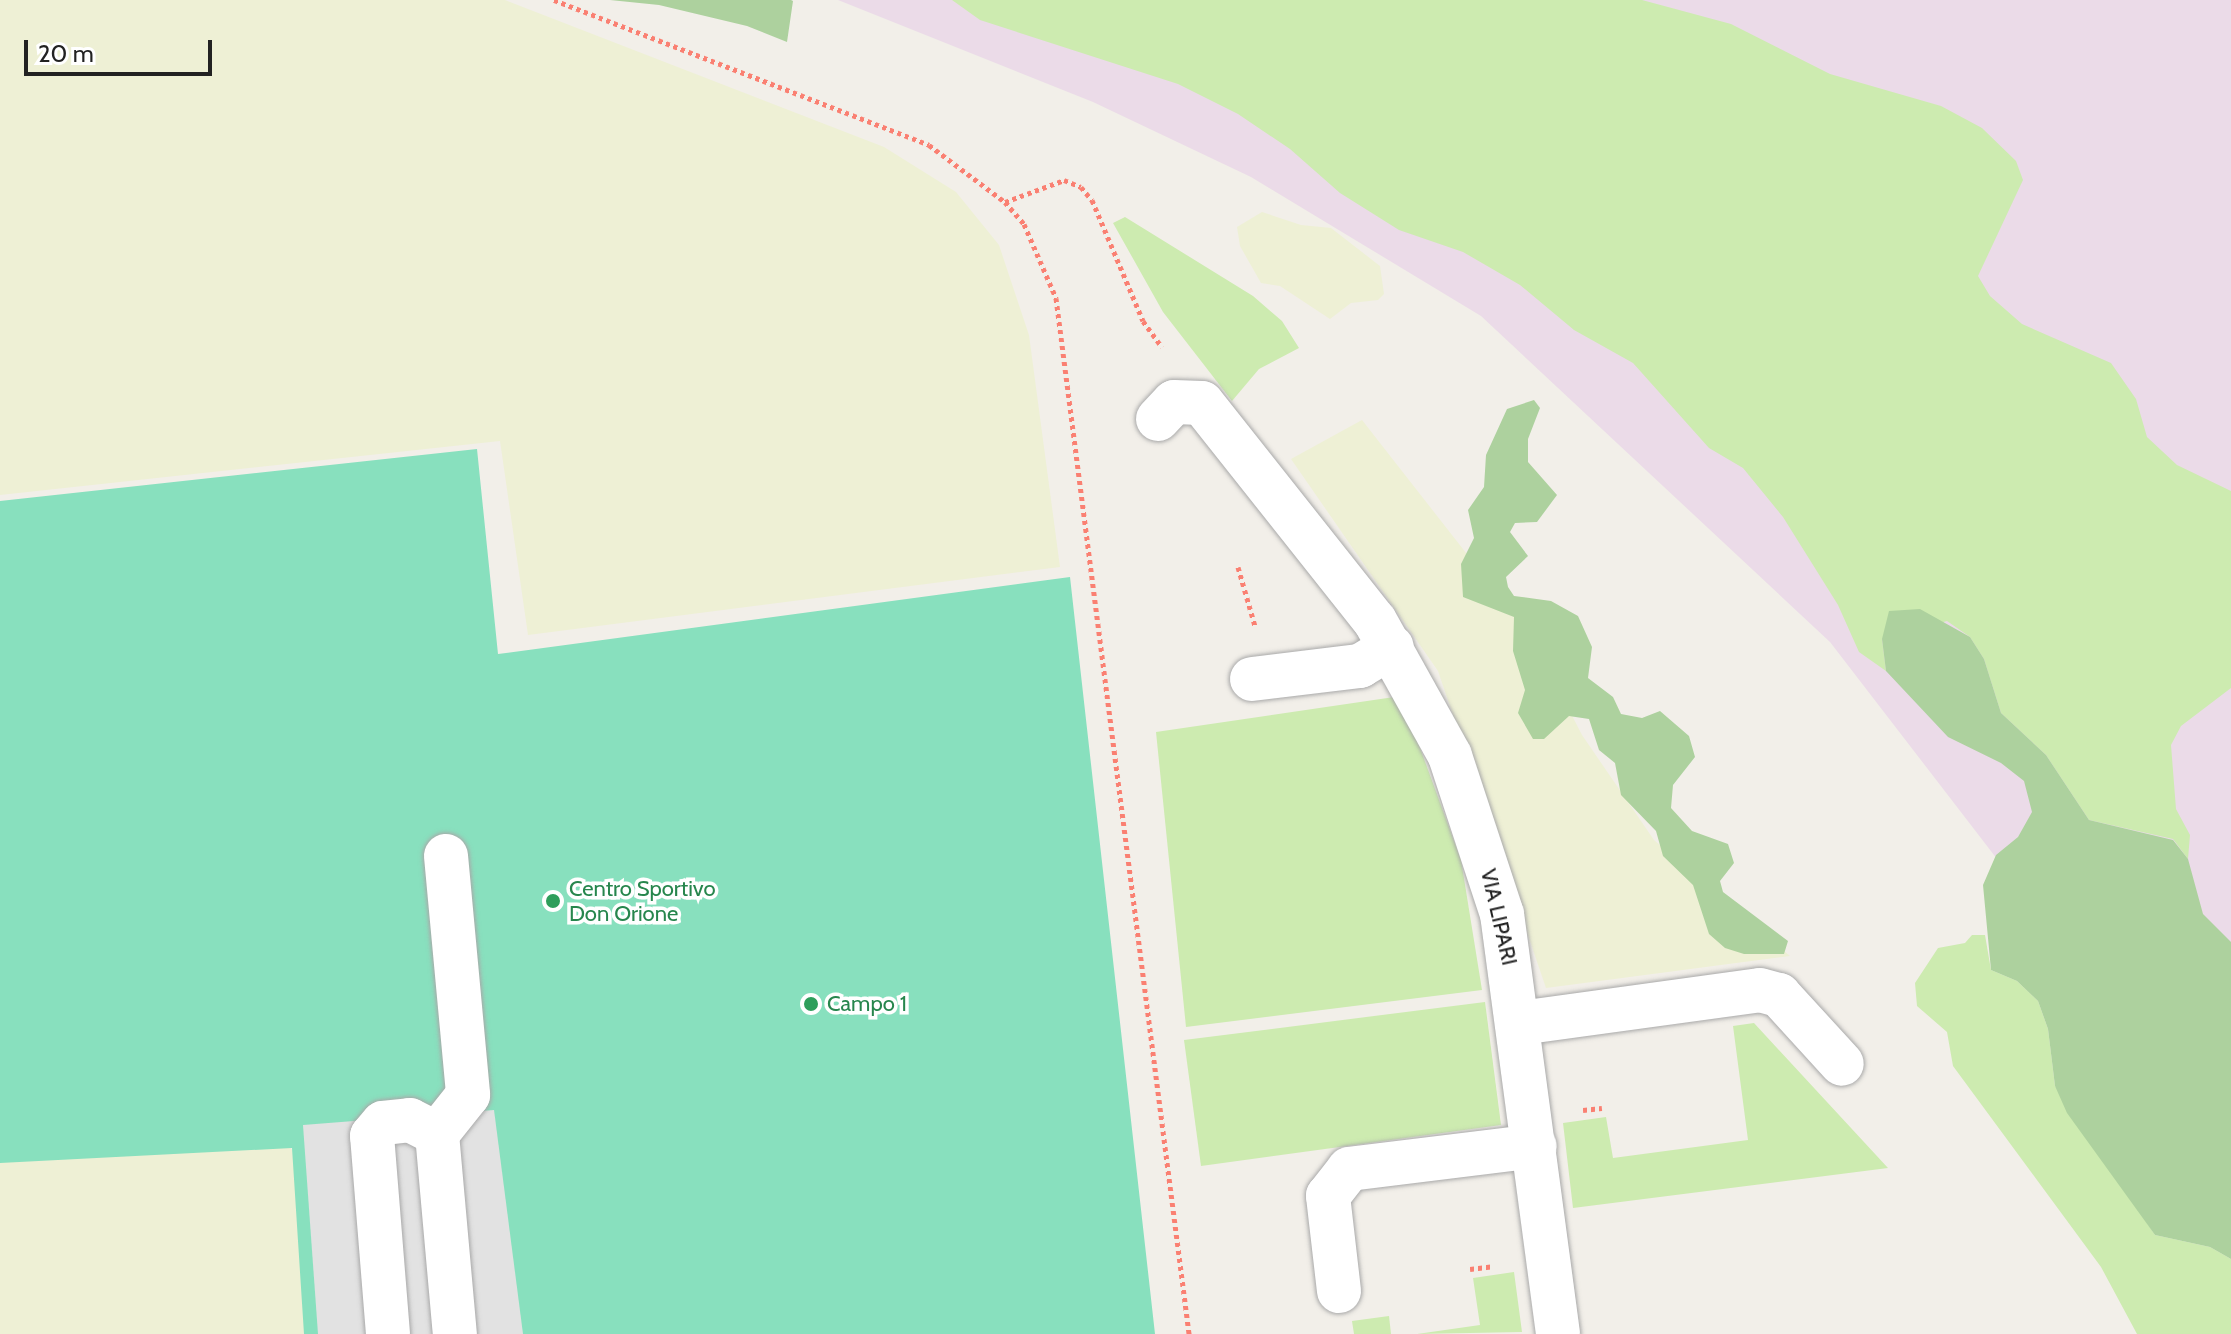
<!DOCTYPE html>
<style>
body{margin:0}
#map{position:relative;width:2231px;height:1334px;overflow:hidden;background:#f2efe9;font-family:Cabin,sans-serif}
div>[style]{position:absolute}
.industrial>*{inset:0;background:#ebdbe8}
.farmland>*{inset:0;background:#eef0d5}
.grass>*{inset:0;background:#cdebb0}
.forest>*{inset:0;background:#add19e}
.pitch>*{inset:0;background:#88e0be}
.parking>*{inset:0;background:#e2e2e2}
.path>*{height:5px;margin-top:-2.5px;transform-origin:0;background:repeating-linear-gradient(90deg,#fa8072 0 4px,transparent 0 8px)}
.roads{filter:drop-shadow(0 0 2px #a9a9a9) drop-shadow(0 0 2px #a9a9a9)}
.minor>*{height:44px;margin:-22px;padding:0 22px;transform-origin:22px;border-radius:22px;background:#fff}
.dots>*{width:22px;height:22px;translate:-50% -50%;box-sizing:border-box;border:4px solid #fff;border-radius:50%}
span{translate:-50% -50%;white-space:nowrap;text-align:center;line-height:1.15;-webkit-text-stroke:7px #fff;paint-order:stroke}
.leisure-label{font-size:22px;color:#27864d}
.left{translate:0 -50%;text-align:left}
.street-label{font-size:22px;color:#222}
.scale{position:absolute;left:24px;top:40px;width:188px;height:36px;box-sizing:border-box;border:4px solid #222;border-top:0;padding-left:10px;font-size:24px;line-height:28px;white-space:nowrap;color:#222;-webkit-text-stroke:6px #fff;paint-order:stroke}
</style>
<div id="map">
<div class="industrial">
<div style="clip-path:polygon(838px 0,2231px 0,2231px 1246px,2168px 1081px,1830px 642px,1481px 316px,1251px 177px,1093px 102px)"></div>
</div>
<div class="farmland">
<div style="clip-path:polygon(0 0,505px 0,884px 147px,956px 192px,999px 245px,1029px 335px,1060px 567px,528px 635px,500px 441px,0 495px)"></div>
<div style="clip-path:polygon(1262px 212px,1301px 225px,1331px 228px,1380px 266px,1384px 294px,1378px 300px,1351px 303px,1330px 319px,1280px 286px,1261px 283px,1240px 246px,1237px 227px)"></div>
<div style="clip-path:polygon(1362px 420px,1531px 636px,1582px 735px,1654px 840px,1790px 956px,1546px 988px,1438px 671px,1291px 459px)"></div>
<div style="clip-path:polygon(286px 1143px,293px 1151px,306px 1334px,0 1334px,0 1161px)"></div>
</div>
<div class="grass">
<div style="clip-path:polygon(952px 0,1642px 0,1731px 24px,1830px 74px,1941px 106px,1982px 128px,2016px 161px,2023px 180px,1978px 276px,1990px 296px,2022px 324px,2111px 363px,2136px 399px,2147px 437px,2177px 465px,2231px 491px,2231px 688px,2181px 726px,2171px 745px,2176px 809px,2190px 835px,2188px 859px,2173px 839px,2089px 820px,2046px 755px,2001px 713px,1984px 659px,1970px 637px,1947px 621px,1882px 639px,1886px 671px,1859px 652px,1838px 605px,1783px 517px,1743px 468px,1709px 448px,1633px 363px,1574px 330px,1520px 285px,1463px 252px,1399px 230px,1340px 193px,1290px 149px,1238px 114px,1178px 84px,980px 20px)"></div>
<div style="clip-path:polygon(1125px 217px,1253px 296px,1282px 321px,1299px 348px,1259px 369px,1232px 401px,1163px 312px,1113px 223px)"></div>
<div style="clip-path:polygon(1401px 696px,1461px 860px,1482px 990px,1186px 1027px,1156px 732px)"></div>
<div style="clip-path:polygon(1972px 935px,1985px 935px,1991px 970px,2017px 981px,2038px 1001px,2048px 1029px,2055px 1086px,2155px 1235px,2210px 1247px,2231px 1259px,2231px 1334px,2137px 1334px,2101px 1267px,1953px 1066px,1947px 1032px,1917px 1006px,1915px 983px,1938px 948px,1965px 943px)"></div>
<div style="clip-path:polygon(1485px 1002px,1501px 1125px,1201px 1166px,1184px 1040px)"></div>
<div style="clip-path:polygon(1754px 1023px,1888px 1168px,1573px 1208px,1563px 1123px,1606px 1117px,1613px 1158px,1748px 1140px,1733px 1026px)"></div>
<div style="clip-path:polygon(1514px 1272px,1522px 1332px,1417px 1334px,1480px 1325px,1473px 1278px)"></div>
<div style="clip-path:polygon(1389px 1316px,1391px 1334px,1354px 1334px,1352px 1321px)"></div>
</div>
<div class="forest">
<div style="clip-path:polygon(610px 0,791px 0,793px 1px,787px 42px,747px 26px,659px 5px)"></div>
<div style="clip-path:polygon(1534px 400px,1540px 408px,1528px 439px,1528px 462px,1557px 495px,1537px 522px,1515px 523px,1510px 532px,1528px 556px,1506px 577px,1508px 587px,1514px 596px,1551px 601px,1578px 616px,1592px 647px,1588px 678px,1613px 697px,1621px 714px,1642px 718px,1660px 711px,1689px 736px,1695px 757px,1673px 785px,1671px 808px,1692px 831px,1728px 844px,1734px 863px,1720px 881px,1723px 892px,1788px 941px,1784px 954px,1744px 954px,1725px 948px,1709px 934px,1693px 885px,1663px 856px,1656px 831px,1621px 795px,1615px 763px,1599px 750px,1589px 719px,1569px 716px,1544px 739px,1533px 739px,1518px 713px,1525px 690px,1513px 651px,1514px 617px,1463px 597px,1461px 564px,1474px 538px,1468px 510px,1484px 487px,1486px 455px,1507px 409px)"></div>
<div style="clip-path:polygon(1920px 609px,1970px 637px,1984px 659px,2001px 713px,2046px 755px,2089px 820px,2173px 840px,2188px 859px,2203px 914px,2231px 942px,2231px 1259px,2210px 1247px,2155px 1235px,2067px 1113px,2055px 1086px,2048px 1029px,2038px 1001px,2017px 981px,1991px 970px,1983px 885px,1996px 855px,2018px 837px,2032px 812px,2024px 781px,2001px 763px,1948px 737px,1886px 671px,1882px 639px,1889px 611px)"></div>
</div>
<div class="pitch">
<div style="clip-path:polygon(477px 449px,498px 654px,1070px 577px,1155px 1334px,304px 1334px,292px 1148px,0 1163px,0 501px)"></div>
</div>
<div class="parking">
<div style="clip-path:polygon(494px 1110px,523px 1334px,318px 1334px,303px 1125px)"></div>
</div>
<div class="path">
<div style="left:554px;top:0;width:402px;rotate:21.1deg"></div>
<div style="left:929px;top:145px;width:95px;rotate:36.9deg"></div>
<div style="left:1005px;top:202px;width:29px;rotate:49deg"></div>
<div style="left:1024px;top:224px;width:81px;rotate:66.6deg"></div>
<div style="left:1056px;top:298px;width:1045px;rotate:82.68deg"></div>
<div style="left:1005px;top:202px;width:63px;rotate:-20.4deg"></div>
<div style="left:1064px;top:180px;width:18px;rotate:22deg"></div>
<div style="left:1081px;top:187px;width:17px;rotate:50deg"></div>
<div style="left:1092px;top:200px;width:131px;rotate:67.1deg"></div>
<div style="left:1143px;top:321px;width:32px;rotate:54deg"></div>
<div style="left:1238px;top:567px;width:61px;rotate:73.9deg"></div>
<div style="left:1583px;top:1110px;width:19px;rotate:-6deg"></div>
<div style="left:1470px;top:1269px;width:23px;rotate:-7deg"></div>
</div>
<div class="roads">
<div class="minor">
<div style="left:1158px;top:419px;width:23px;rotate:-47deg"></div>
<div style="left:1174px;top:402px;width:28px;rotate:2deg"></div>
<div style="left:1202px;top:403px;width:278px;rotate:51.6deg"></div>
<div style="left:1375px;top:621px;width:154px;rotate:60.9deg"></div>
<div style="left:1450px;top:756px;width:166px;rotate:71.8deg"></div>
<div style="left:1502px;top:914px;width:424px;rotate:82.4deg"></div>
<div style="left:1252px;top:679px;width:109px;rotate:-6.9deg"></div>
<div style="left:1360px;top:666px;width:37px;rotate:-31deg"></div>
<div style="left:446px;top:856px;width:240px;rotate:84.7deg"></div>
<div style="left:468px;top:1095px;width:50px;rotate:128.5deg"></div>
<div style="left:437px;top:1134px;width:201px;rotate:84.9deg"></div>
<div style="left:1520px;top:1023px;width:242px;rotate:-7.8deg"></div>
<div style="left:1760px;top:990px;width:20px;rotate:15deg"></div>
<div style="left:1779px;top:995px;width:93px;rotate:47.6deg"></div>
<div style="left:1339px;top:1291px;width:96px;rotate:-96.6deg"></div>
<div style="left:1328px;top:1196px;width:34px;rotate:-52deg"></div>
<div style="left:1349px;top:1169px;width:187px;rotate:-7deg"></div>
<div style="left:388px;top:1334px;width:199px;rotate:-94.6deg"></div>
<div style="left:372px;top:1136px;width:17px;rotate:-50deg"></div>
<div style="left:383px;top:1123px;width:27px;rotate:-6deg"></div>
<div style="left:410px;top:1120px;width:30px;rotate:27deg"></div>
</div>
</div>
<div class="dots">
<div style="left:553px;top:901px;background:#2e9e5b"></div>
<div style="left:811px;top:1004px;background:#2e9e5b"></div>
</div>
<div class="leisure-label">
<span class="left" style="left:569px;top:901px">Centro Sportivo<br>Don Orione</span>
<span class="left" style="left:827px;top:1004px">Campo 1</span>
</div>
<div class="street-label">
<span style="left:1499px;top:917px;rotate:77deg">VIA LIPARI</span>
</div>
<div class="scale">20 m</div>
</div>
